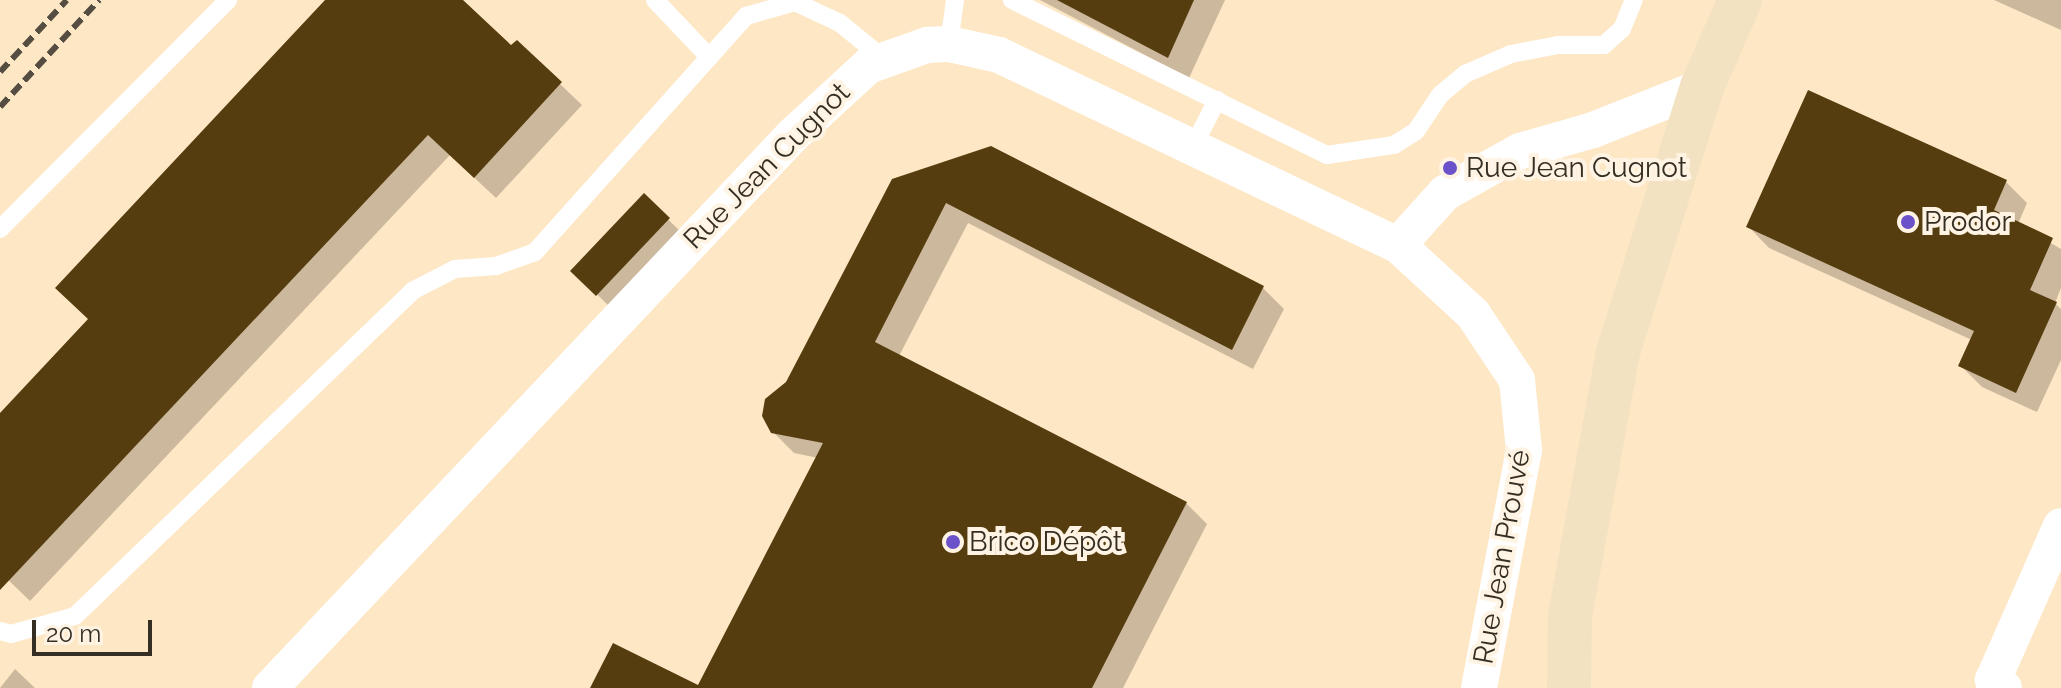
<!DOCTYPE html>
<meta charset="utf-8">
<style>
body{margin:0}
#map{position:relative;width:2061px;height:688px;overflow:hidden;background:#fff4e3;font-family:Raleway,sans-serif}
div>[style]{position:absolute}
.built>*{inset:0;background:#fee7c5}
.shadow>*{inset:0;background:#0003}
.building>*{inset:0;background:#563d0f}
.service>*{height:18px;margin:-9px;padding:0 9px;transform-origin:9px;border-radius:9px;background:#fff}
.minor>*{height:36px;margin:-18px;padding:0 18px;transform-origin:18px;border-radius:18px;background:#fff}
.secondary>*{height:44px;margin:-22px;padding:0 22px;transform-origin:22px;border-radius:22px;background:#f3e2c1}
.rail>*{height:6px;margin-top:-3px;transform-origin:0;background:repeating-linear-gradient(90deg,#554d41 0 12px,transparent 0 18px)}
.dots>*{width:22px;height:22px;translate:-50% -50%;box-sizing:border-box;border:4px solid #fff4e3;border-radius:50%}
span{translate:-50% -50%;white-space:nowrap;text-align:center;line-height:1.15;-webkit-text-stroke:8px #fff4e3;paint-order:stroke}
.street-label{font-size:28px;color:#352e23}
.poi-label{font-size:28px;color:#352e23}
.left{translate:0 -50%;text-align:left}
.scale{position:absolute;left:32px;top:620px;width:120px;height:36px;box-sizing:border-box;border:4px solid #352e23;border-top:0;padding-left:10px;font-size:24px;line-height:28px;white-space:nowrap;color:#352e23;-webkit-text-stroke:6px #fff4e3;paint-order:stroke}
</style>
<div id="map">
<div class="built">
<div style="clip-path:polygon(0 0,2061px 0,2061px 688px,0 688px)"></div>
</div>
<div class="shadow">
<div style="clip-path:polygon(328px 0,460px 0,511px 48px,517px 43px,582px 105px,496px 198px,450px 155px,30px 601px,0 572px,0 416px,90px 319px)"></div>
<div style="clip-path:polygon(1040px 0,1225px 0,1189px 78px)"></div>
<div style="clip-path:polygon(1994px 0,2061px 0,2061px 30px)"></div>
<div style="clip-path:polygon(894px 180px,1263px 288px,1284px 309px,1253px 369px,968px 223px,899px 356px,1186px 503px,1207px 524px,1123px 688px,699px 688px,818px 458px,794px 453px,773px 432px,788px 383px)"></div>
<div style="clip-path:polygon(2006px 182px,2027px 203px,2018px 224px,2061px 249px,2061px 288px,2055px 303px,2061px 309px,2061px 360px,2037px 412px,1982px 387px,1961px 366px,1972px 340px,1769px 248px,1748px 226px)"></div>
<div style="clip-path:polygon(644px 196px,682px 233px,610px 307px,573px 271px)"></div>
<div style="clip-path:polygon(15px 669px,35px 688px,0 688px)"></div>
</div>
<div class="building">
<div style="clip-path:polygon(325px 0,463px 0,511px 45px,517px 40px,562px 82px,474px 178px,428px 135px,0 590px,0 413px,88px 319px,55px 288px)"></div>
<div style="clip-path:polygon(1057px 0,1194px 0,1168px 58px)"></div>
<div style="clip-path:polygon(1808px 90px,2007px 180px,1994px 210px,2053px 238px,2030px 290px,2057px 302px,2016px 393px,1958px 366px,1974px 331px,1746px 227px)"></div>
<div style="clip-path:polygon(991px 146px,1264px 286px,1232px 350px,946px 203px,875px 342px,1187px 502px,1092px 688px,590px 688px,613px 643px,698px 685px,823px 443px,771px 433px,762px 416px,765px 399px,786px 382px,892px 179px)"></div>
<div style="clip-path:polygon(644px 193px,670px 218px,596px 296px,570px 271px)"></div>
</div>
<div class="service">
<div style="left:655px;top:0;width:79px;rotate:46.5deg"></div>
<div style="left:1012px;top:0;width:351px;rotate:26.2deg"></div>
<div style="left:1327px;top:155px;width:68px;rotate:-8.5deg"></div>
<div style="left:1394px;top:145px;width:26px;rotate:-32deg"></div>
<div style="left:1416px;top:131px;width:43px;rotate:-56.3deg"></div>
<div style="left:1440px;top:95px;width:33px;rotate:-40deg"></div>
<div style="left:1465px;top:74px;width:50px;rotate:-23.5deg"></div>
<div style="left:1511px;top:54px;width:48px;rotate:-10.8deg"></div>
<div style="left:1558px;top:45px;width:46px"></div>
<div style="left:1604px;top:45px;width:24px;rotate:-42deg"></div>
<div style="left:1622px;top:29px;width:31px;rotate:-68deg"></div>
<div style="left:949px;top:44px;width:44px;rotate:-82.2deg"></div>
<div style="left:1193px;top:147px;width:53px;rotate:-62.9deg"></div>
<div style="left:0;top:229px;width:323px;rotate:-45.1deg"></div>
<div style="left:0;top:631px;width:11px;rotate:15deg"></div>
<div style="left:11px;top:634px;width:66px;rotate:-15.7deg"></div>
<div style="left:75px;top:616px;width:470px;rotate:-43.9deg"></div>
<div style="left:414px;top:290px;width:46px;rotate:-27.1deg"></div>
<div style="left:455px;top:269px;width:41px;rotate:-4.2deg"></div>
<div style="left:496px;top:266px;width:41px;rotate:-19.7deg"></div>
<div style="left:535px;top:252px;width:317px;rotate:-48.2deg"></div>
<div style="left:746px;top:16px;width:51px;rotate:-15.9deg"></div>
<div style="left:795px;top:2px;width:50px;rotate:25deg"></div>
<div style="left:840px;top:23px;width:58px;rotate:39.4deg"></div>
</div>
<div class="minor">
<div style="left:1398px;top:245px;width:70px;rotate:-47.9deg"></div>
<div style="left:1445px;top:193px;width:86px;rotate:-29.2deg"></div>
<div style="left:1520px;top:151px;width:76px;rotate:-16deg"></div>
<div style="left:1593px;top:130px;width:117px;rotate:-21.5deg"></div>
<div style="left:270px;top:688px;width:761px;rotate:-46.6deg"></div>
<div style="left:793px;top:135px;width:102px;rotate:-42.6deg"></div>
<div style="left:868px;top:66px;width:63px;rotate:-19.6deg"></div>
<div style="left:927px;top:45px;width:22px;rotate:-3deg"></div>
<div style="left:949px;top:44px;width:51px;rotate:12.4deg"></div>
<div style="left:999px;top:55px;width:442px;rotate:25.5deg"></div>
<div style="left:1398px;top:245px;width:102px;rotate:42.6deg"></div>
<div style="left:1473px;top:314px;width:79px;rotate:56.3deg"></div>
<div style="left:1517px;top:380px;width:70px;rotate:84.3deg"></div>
<div style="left:1524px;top:450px;width:242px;rotate:100.7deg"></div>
<div style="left:2004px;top:688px;width:14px;rotate:-144deg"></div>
<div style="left:1993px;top:680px;width:168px;rotate:-66.2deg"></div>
</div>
<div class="secondary">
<div style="left:1569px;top:688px;width:72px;rotate:-89.2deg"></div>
<div style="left:1570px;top:616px;width:268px;rotate:-79.7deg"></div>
<div style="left:1618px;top:352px;width:278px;rotate:-72.4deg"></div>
<div style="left:1702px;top:87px;width:95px;rotate:-66.4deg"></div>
</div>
<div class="rail">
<div style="left:0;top:72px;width:98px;rotate:-47.1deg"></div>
<div style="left:0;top:107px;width:146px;rotate:-47.2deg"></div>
</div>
<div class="dots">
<div style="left:1450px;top:168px;background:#6b51ca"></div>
<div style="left:1908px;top:222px;background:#6b51ca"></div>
<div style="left:953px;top:542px;background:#6b51ca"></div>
</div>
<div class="street-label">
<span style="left:767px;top:166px;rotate:-45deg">Rue Jean Cugnot</span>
<span style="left:1502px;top:557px;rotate:-80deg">Rue Jean Prouvé</span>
</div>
<div class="poi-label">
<span class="left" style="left:1466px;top:168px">Rue Jean Cugnot</span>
<span class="left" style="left:1924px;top:222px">Prodor</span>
<span class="left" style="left:969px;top:542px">Brico Dépôt</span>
</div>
<div class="scale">20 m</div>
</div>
